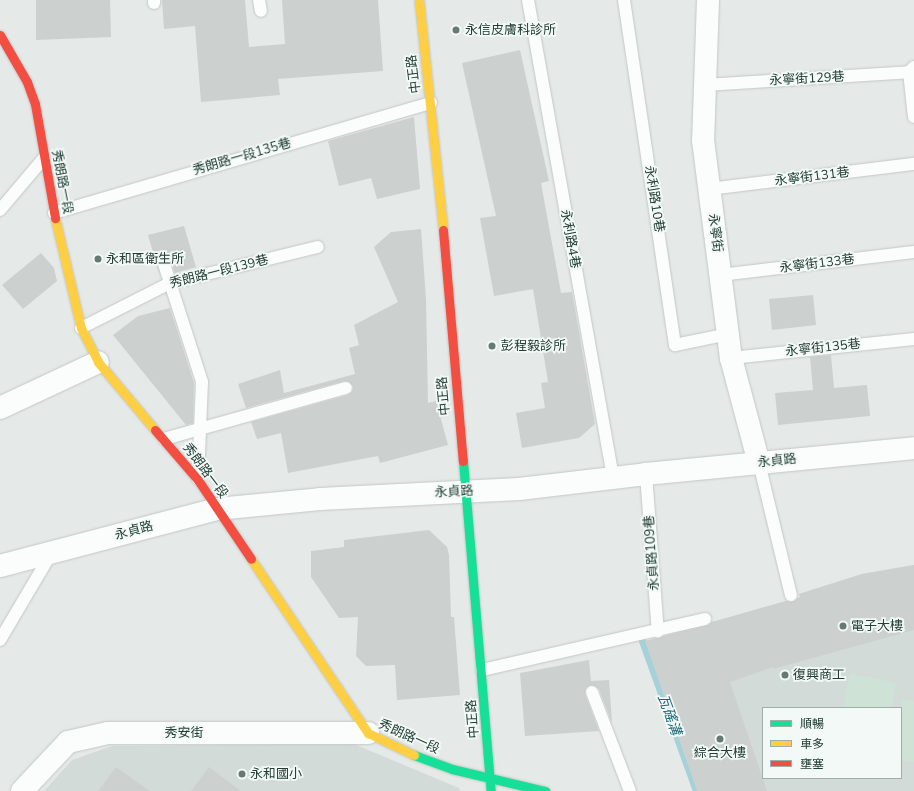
<!DOCTYPE html>
<meta charset="utf-8">
<style>
body{margin:0}
#map{position:relative;width:914px;height:791px;overflow:hidden;background:#e5eae8;font-family:"Nunito Sans","Noto Sans TC",sans-serif}
div>[style]{position:absolute}
.built>*{inset:0;background:#d3dbd8}
.green>*{inset:0;background:#cee3d5}
.stream>*{height:7px;margin:-3.5px;padding:0 3.5px;transform-origin:3.5px;border-radius:3.5px;background:#a5d1d9}
.building>*{inset:0;background:#ccd1cf}
.roads{filter:drop-shadow(0 0 1px #c2c7c5) drop-shadow(0 0 1px #c2c7c5)}
.lane>*{height:12px;margin:-6px;padding:0 6px;transform-origin:6px;border-radius:6px;background:#fbfcfc}
.street>*{height:22px;margin:-11px;padding:0 11px;transform-origin:11px;border-radius:11px;background:#fbfcfc}
.fast>*{height:9px;margin:-4.5px;padding:0 4.5px;transform-origin:4.5px;border-radius:4.5px;background:#16e098}
.slow>*{height:9px;margin:-4.5px;padding:0 4.5px;transform-origin:4.5px;border-radius:4.5px;background:#ffcf43}
.jam>*{height:9px;margin:-4.5px;padding:0 4.5px;transform-origin:4.5px;border-radius:4.5px;background:#f24e42}
.dots>*{width:11px;height:11px;translate:-50% -50%;box-sizing:border-box;border:2px solid #f3f9f6;border-radius:50%}
span{translate:-50% -50%;white-space:nowrap;text-align:center;line-height:1.15;-webkit-text-stroke:3.5px #f3f9f6;paint-order:stroke}
.poi-label{font-size:13px;color:#223e36}
.left{translate:0 -50%;text-align:left}
.street-label{font-size:13px;color:#223e36}
.water-label{font-size:14px;color:#1c6a7a;font-style:italic}
.legend{position:absolute;left:762px;top:707px;width:140px;height:72px;box-sizing:border-box;background:#f3f9f6;border:1px solid #9faea9;margin:0;padding:5px 7px;list-style:none;font-size:12px;color:#223e36}
.legend li{display:flex;align-items:center;gap:8px;height:20px}
.legend b{width:20px;border:1px solid #9faea9}
</style>
<div id="map">
<div class="built">
<div style="clip-path:polygon(evenodd,914px 565px,914px 791px,697px 791px,645px 641px,800px 597px,799px 594px,862px 574px,914px 565px,763px 708px,901px 708px,901px 778px,763px 778px,763px 708px)"></div>
<div style="clip-path:polygon(354px 744px,459px 788px,460px 791px,44px 791px,72px 760px,112px 746px)"></div>
</div>
<div class="green">
<div style="clip-path:polygon(850px 674px,896px 683px,891px 708px,843px 708px)"></div>
<div style="clip-path:polygon(902px 699px,914px 701px,914px 762px,901px 760px)"></div>
</div>
<div class="stream">
<div style="left:641px;top:638px;width:163px;rotate:70.2deg"></div>
</div>
<div class="building">
<div style="clip-path:polygon(36px 0,110px 0,111px 37px,36px 40px)"></div>
<div style="clip-path:polygon(162px 0,245px 0,249px 47px,285px 44px,282px 0,378px 0,383px 71px,278px 79px,280px 95px,201px 102px,195px 26px,164px 29px)"></div>
<div style="clip-path:polygon(520px 50px,549px 181px,541px 183px,561px 293px,572px 292px,595px 424px,579px 438px,522px 448px,516px 413px,545px 408px,541px 383px,548px 382px,533px 289px,494px 296px,480px 218px,496px 216px,462px 63px)"></div>
<div style="clip-path:polygon(414px 117px,420px 189px,377px 199px,371px 178px,339px 186px,328px 141px)"></div>
<div style="clip-path:polygon(184px 226px,196px 267px,175px 273px,169px 259px,162px 257px,157px 263px,160px 277px,148px 235px)"></div>
<div style="clip-path:polygon(421px 229px,426px 299px,428px 403px,436px 401px,448px 445px,380px 463px,378px 456px,288px 473px,281px 433px,257px 439px,251px 422px,348px 395px,353px 390px,353px 386px,344px 381px,246px 408px,238px 384px,280px 370px,284px 393px,355px 374px,349px 348px,359px 345px,354px 325px,398px 302px,374px 247px,391px 232px)"></div>
<div style="clip-path:polygon(41px 253px,54px 268px,57px 281px,23px 309px,2px 285px)"></div>
<div style="clip-path:polygon(813px 295px,816px 325px,772px 330px,769px 299px)"></div>
<div style="clip-path:polygon(170px 308px,194px 383px,193px 423px,186px 425px,113px 335px,138px 316px)"></div>
<div style="clip-path:polygon(831px 355px,834px 388px,867px 385px,870px 416px,778px 425px,775px 393px,813px 390px,810px 357px)"></div>
<div style="clip-path:polygon(429px 530px,447px 547px,449px 555px,451px 617px,454px 617px,460px 695px,397px 700px,395px 665px,366px 666px,356px 656px,358px 617px,339px 618px,311px 577px,311px 551px,344px 547px,344px 540px)"></div>
<div style="clip-path:polygon(914px 565px,914px 630px,773px 669px,773px 667px,730px 682px,767px 791px,697px 791px,645px 641px,707px 626px,712px 622px,786px 601px,793px 602px,800px 597px,799px 594px,862px 574px)"></div>
<div style="clip-path:polygon(589px 660px,591px 681px,609px 680px,612px 723px,599px 689px,590px 685px,586px 688px,585px 694px,599px 731px,525px 736px,520px 673px)"></div>
<div style="clip-path:polygon(116px 767px,150px 791px,98px 791px)"></div>
<div style="clip-path:polygon(209px 767px,241px 791px,191px 791px)"></div>
</div>
<div class="roads">
<div class="lane">
<div style="left:154px;top:0;width:3px;rotate:90deg"></div>
<div style="left:259px;top:0;width:11px;rotate:80deg"></div>
<div style="left:528px;top:0;width:485px;rotate:79.9deg"></div>
<div style="left:624px;top:0;width:349px;rotate:81.6deg"></div>
<div style="left:675px;top:345px;width:54px;rotate:-11.7deg"></div>
<div style="left:914px;top:67px;width:7px;rotate:135deg"></div>
<div style="left:909px;top:72px;width:45px;rotate:83.7deg"></div>
<div style="left:705px;top:85px;width:204px;rotate:-3.6deg"></div>
<div style="left:709px;top:189px;width:207px;rotate:-7deg"></div>
<div style="left:0;top:210px;width:68px;rotate:-49.8deg"></div>
<div style="left:54px;top:213px;width:393px;rotate:-16.3deg"></div>
<div style="left:164px;top:264px;width:124px;rotate:72.1deg"></div>
<div style="left:202px;top:382px;width:97px;rotate:92.4deg"></div>
<div style="left:720px;top:275px;width:195px;rotate:-6.8deg"></div>
<div style="left:81px;top:328px;width:100px;rotate:-26.8deg"></div>
<div style="left:170px;top:283px;width:152px;rotate:-13.7deg"></div>
<div style="left:731px;top:358px;width:184px;rotate:-5.9deg"></div>
<div style="left:164px;top:439px;width:189px;rotate:-15.7deg"></div>
<div style="left:759px;top:463px;width:136px;rotate:76.4deg"></div>
<div style="left:646px;top:474px;width:158px;rotate:85.7deg"></div>
<div style="left:0;top:640px;width:102px;rotate:-59.4deg"></div>
<div style="left:482px;top:670px;width:229px;rotate:-12.9deg"></div>
<div style="left:592px;top:692px;width:106px;rotate:69deg"></div>
</div>
<div class="street">
<div style="left:708px;top:0;width:140px;rotate:92deg"></div>
<div style="left:703px;top:140px;width:220px;rotate:82.7deg"></div>
<div style="left:731px;top:358px;width:109px;rotate:75.1deg"></div>
<div style="left:0;top:408px;width:108px;rotate:-25.1deg"></div>
<div style="left:0;top:566px;width:224px;rotate:-14.7deg"></div>
<div style="left:217px;top:509px;width:103px;rotate:-5.5deg"></div>
<div style="left:320px;top:499px;width:199px;rotate:-2.9deg"></div>
<div style="left:519px;top:489px;width:128px;rotate:-6.7deg"></div>
<div style="left:646px;top:474px;width:269px;rotate:-5.5deg"></div>
<div style="left:22px;top:791px;width:67px;rotate:-46.8deg"></div>
<div style="left:68px;top:742px;width:41px;rotate:-12.7deg"></div>
<div style="left:108px;top:733px;width:260px"></div>
</div>
<div class="fast">
<div style="left:463px;top:461px;width:331px;rotate:85.2deg"></div>
<div style="left:414px;top:755px;width:40px;rotate:20.2deg"></div>
<div style="left:452px;top:769px;width:96px;rotate:13.3deg"></div>
</div>
<div class="slow">
<div style="left:419px;top:0;width:231px;rotate:84deg"></div>
<div style="left:55px;top:218px;width:113px;rotate:76.7deg"></div>
<div style="left:81px;top:328px;width:38px;rotate:63deg"></div>
<div style="left:98px;top:362px;width:89px;rotate:50deg"></div>
<div style="left:251px;top:559px;width:210px;rotate:56.1deg"></div>
<div style="left:368px;top:733px;width:51px;rotate:25.6deg"></div>
</div>
<div class="jam">
<div style="left:0;top:35px;width:54px;rotate:60.1deg"></div>
<div style="left:27px;top:82px;width:23px;rotate:70deg"></div>
<div style="left:35px;top:104px;width:116px;rotate:80deg"></div>
<div style="left:443px;top:230px;width:232px;rotate:85.1deg"></div>
<div style="left:155px;top:430px;width:66px;rotate:49.3deg"></div>
<div style="left:198px;top:480px;width:95px;rotate:56.1deg"></div>
</div>
</div>
<div class="dots">
<div style="left:456px;top:30px;background:#667a74"></div>
<div style="left:98px;top:259px;background:#667a74"></div>
<div style="left:492px;top:346px;background:#667a74"></div>
<div style="left:843px;top:626px;background:#667a74"></div>
<div style="left:785px;top:675px;background:#667a74"></div>
<div style="left:720px;top:739px;background:#667a74"></div>
<div style="left:242px;top:774px;background:#667a74"></div>
</div>
<div class="poi-label">
<span class="left" style="left:465px;top:30px">永信皮膚科診所</span>
<span class="left" style="left:106px;top:259px">永和區衛生所</span>
<span class="left" style="left:501px;top:346px">彭程毅診所</span>
<span class="left" style="left:851px;top:626px">電子大樓</span>
<span class="left" style="left:793px;top:675px">復興商工</span>
<span style="left:720px;top:753px">綜合大樓</span>
<span class="left" style="left:250px;top:774px">永和國小</span>
</div>
<div class="street-label">
<span style="left:414px;top:74px;rotate:-97deg">中正路</span>
<span style="left:807px;top:79px;rotate:-3deg">永寧街129巷</span>
<span style="left:242px;top:157px;rotate:-16deg">秀朗路一段135巷</span>
<span style="left:812px;top:177px;rotate:-7deg">永寧街131巷</span>
<span style="left:62px;top:182px;rotate:79deg">秀朗路一段</span>
<span style="left:654px;top:199px;rotate:81deg">永利路10巷</span>
<span style="left:715px;top:233px;rotate:83deg">永寧街</span>
<span style="left:570px;top:239px;rotate:80deg">永利路4巷</span>
<span style="left:817px;top:264px;rotate:-7deg">永寧街133巷</span>
<span style="left:219px;top:272px;rotate:-14deg">秀朗路一段139巷</span>
<span style="left:823px;top:348px;rotate:-6deg">永寧街135巷</span>
<span style="left:444px;top:396px;rotate:-95deg">中正路</span>
<span style="left:777px;top:461px;rotate:-6deg">永貞路</span>
<span style="left:205px;top:471px;rotate:53deg">秀朗路一段</span>
<span style="left:454px;top:492px;rotate:-3deg">永貞路</span>
<span style="left:134px;top:531px;rotate:-15deg">永貞路</span>
<span style="left:652px;top:553px;rotate:-94deg">永貞路109巷</span>
<span style="left:473px;top:719px;rotate:-94deg">中正路</span>
<span style="left:184px;top:733px">秀安街</span>
<span style="left:409px;top:737px;rotate:24deg">秀朗路一段</span>
</div>
<div class="water-label">
<span style="left:669px;top:715px;rotate:70deg">瓦磘溝</span>
</div>
<ul class="legend">
<li><b style="height:5px;background:#16e098"></b>順暢</li>
<li><b style="height:5px;background:#ffcf43"></b>車多</li>
<li><b style="height:5px;background:#f24e42"></b>壅塞</li>
</ul>
</div>
